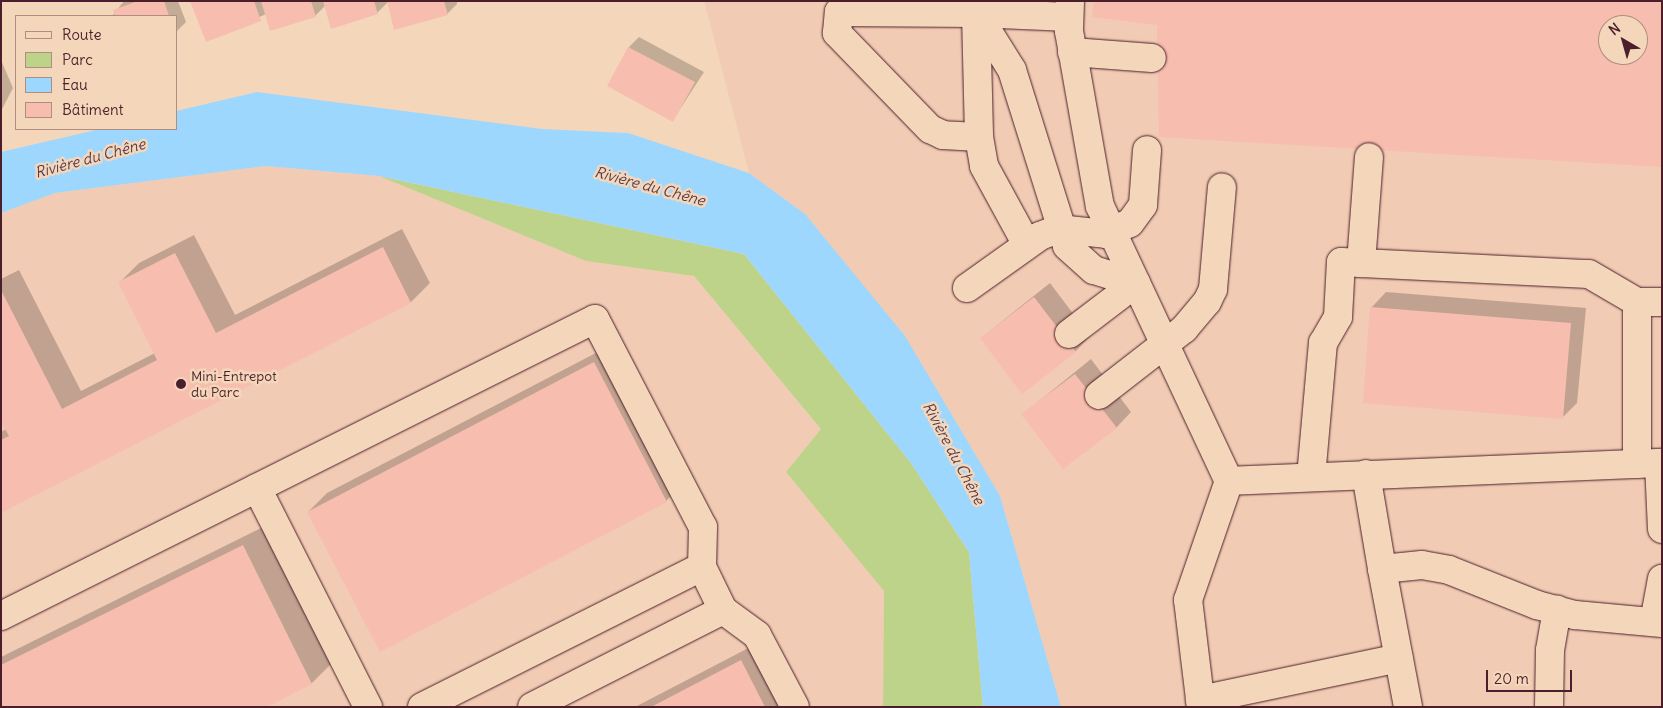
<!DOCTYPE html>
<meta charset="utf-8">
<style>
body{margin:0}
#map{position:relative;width:1663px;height:708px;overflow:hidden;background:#f4d7bb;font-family:Delius,sans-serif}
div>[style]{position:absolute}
.built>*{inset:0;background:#f2cbb4}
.green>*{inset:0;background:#bdd38a}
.water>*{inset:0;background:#9ed7fe}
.shadow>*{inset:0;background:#0003}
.building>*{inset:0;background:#f7bdae}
.roads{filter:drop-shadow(0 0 1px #4a1f2b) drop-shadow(0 0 1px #4a1f2b)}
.minor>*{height:28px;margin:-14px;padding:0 14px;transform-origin:14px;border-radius:14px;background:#f4d7bb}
.dots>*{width:14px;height:14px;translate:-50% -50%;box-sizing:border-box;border:2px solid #f4d7bb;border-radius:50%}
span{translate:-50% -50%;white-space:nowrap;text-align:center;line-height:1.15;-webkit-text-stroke:5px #f4d7bb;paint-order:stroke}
.poi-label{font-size:14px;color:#4a1f2b}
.left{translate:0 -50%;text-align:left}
.water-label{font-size:15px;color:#573b4b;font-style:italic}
.frame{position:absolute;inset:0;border:2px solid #4a1f2b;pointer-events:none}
.legend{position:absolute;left:15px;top:15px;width:162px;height:115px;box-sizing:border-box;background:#f4d7bb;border:1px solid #b08d81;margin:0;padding:6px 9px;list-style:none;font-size:15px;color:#4a1f2b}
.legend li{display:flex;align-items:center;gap:10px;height:25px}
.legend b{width:25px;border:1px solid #b08d81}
.north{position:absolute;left:1598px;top:15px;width:50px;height:50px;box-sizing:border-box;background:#f4d7bb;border:1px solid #b08d81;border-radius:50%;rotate:322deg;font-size:14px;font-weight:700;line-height:20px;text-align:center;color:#4a1f2b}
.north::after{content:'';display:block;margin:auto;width:18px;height:22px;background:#4a1f2b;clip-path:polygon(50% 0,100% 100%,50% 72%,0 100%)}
.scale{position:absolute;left:1486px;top:670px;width:86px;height:22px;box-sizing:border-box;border:2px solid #4a1f2b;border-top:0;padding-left:6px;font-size:15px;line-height:18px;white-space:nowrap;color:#4a1f2b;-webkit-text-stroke:4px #f4d7bb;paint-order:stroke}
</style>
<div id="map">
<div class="built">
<div style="clip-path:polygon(evenodd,704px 1px,1662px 1px,1662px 707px,1061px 707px,1000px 496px,805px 214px,749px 173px,704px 1px,1608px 25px,1638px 25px,1638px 55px,1608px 55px,1608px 25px)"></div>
<div style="clip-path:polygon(266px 166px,379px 176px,586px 261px,694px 276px,821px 429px,786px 472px,884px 591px,883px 707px,1px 707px,1px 213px,55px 193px)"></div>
</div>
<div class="green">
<div style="clip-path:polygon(379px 176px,744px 254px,911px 463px,969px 552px,983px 707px,883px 707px,884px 591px,786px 472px,821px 429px,694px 276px,586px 261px)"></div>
</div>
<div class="water">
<div style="clip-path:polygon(257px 92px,542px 129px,628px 133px,749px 173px,805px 214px,905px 336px,1000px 496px,1061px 707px,983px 707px,969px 552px,911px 463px,744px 254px,379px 176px,266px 166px,55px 193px,1px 213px,1px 152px,100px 129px,176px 129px,176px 111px)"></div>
</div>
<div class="shadow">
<div style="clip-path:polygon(124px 1px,178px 1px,186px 22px,176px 32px,176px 16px,112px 16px)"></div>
<div style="clip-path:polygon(192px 1px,457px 1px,457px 4px,447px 14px,388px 2px,377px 13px,325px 6px,315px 16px,266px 14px,207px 41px)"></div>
<div style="clip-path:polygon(639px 37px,704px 72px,673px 120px,629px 47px)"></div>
<div style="clip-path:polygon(1px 60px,13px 88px,1px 111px)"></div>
<div style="clip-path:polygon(402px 229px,430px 283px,411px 302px,1px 512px,1px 432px,6px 429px,1px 419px,1px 279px,19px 270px,81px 391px,155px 353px,120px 282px,139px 263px,194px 235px,235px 315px)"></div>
<div style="clip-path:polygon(1050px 283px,1090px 336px,1075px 352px,981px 338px)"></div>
<div style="clip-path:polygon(1386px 292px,1586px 308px,1577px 403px,1562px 418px,1371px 308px)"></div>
<div style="clip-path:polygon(613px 344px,685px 482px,666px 501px,308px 512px,327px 493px)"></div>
<div style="clip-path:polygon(1091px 359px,1131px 412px,1116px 428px,1023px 414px)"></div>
<div style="clip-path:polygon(263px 527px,331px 664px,312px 683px,264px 707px,1px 707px,1px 657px)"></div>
<div style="clip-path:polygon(760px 642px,794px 707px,635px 707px)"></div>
</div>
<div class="building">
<div style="clip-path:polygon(138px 1px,164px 1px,169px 16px,115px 16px,113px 10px)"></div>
<div style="clip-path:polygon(190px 1px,254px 1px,261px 21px,206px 42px)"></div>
<div style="clip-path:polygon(261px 1px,311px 1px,316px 17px,270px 31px)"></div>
<div style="clip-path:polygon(323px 1px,374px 1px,378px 14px,331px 29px)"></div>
<div style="clip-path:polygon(387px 1px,444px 1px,448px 15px,394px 30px)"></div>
<div style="clip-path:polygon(evenodd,1094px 1px,1662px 1px,1662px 167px,1159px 137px,1157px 25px,1092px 17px,1094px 1px,1608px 25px,1638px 25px,1638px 55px,1608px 55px,1608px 25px)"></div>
<div style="clip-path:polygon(628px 47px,695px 82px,673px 122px,607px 86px)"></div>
<div style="clip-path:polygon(383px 247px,411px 303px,1px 513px,1px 440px,9px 436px,1px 422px,1px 290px,62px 409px,157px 360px,118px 282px,175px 253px,216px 333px)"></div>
<div style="clip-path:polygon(1034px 297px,1076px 352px,1022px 394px,980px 338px)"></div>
<div style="clip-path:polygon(1370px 307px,1571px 323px,1563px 419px,1363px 403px)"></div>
<div style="clip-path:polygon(594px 362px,667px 502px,380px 652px,307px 512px)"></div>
<div style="clip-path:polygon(1075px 374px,1117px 428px,1063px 469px,1021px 414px)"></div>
<div style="clip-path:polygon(243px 545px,312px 684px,267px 707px,1px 707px,1px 665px)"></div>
<div style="clip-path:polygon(741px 660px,765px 707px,651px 707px)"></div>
</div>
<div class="roads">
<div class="minor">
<div style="left:977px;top:1px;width:12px;rotate:95deg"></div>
<div style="left:976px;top:13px;width:124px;rotate:88.6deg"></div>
<div style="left:979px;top:137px;width:36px;rotate:-177deg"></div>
<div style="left:943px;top:135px;width:14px;rotate:-155deg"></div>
<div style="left:930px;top:129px;width:134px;rotate:-134.1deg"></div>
<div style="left:837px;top:33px;width:21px;rotate:-85deg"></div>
<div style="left:839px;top:12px;width:137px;rotate:0.4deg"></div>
<div style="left:976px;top:13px;width:93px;rotate:2.5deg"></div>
<div style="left:1070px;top:1px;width:30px;rotate:92deg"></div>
<div style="left:1069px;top:31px;width:178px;rotate:80deg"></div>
<div style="left:1100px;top:206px;width:304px;rotate:64.9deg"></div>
<div style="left:1229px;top:481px;width:433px;rotate:-2.4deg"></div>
<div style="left:977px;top:14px;width:66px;rotate:58deg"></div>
<div style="left:1012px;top:70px;width:184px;rotate:72.6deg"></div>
<div style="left:1067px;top:246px;width:36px;rotate:42deg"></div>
<div style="left:1094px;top:270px;width:44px;rotate:17.2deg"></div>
<div style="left:1072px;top:52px;width:80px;rotate:4.3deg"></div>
<div style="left:979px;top:137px;width:29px;rotate:80deg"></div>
<div style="left:984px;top:166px;width:88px;rotate:61.4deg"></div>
<div style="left:1361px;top:263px;width:106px;rotate:-85.7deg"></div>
<div style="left:967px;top:288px;width:90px;rotate:-35.5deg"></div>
<div style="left:1040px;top:236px;width:19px;rotate:-21deg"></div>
<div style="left:1058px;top:229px;width:48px;rotate:5.9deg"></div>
<div style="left:1106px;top:234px;width:26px;rotate:-25deg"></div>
<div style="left:1130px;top:223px;width:22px;rotate:-54deg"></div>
<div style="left:1143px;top:205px;width:55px;rotate:-85.8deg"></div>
<div style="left:1069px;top:334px;width:84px;rotate:-37.3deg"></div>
<div style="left:1099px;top:395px;width:108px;rotate:-37.8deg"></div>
<div style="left:1184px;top:329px;width:35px;rotate:-50deg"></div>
<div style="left:1207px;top:302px;width:14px;rotate:-65deg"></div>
<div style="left:1213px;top:289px;width:102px;rotate:-85deg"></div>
<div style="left:1659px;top:463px;width:66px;rotate:87.4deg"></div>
<div style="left:1637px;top:464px;width:162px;rotate:-90deg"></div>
<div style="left:1637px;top:302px;width:25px"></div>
<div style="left:1366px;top:474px;width:96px;rotate:80.4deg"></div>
<div style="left:1382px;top:569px;width:40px;rotate:-5.7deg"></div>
<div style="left:1422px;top:565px;width:27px;rotate:10deg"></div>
<div style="left:1449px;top:570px;width:95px;rotate:21.7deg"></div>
<div style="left:1537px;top:605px;width:39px;rotate:15deg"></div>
<div style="left:1575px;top:615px;width:87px;rotate:5.3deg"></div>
<div style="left:1311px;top:477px;width:135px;rotate:-84.9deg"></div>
<div style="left:1323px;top:343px;width:30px;rotate:-60deg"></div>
<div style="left:1338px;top:317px;width:55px;rotate:-86.9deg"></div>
<div style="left:1341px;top:262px;width:248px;rotate:2.8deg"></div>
<div style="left:1589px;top:274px;width:56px;rotate:30.3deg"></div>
<div style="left:257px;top:488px;width:246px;rotate:63.1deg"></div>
<div style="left:1382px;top:569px;width:140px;rotate:79.3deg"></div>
<div style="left:723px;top:610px;width:42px;rotate:36.3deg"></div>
<div style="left:757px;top:635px;width:81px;rotate:62.2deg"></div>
<div style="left:1px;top:616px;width:664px;rotate:-26.57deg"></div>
<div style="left:595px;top:319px;width:234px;rotate:62.6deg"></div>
<div style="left:703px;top:527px;width:40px;rotate:91.4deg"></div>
<div style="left:1654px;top:622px;width:44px;rotate:-79.5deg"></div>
<div style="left:1200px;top:700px;width:203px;rotate:-11.9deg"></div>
<div style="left:422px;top:707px;width:313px;rotate:-26.6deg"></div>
<div style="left:702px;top:567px;width:48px;rotate:64deg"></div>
<div style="left:723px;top:610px;width:214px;rotate:153.1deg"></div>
<div style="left:1201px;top:707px;width:108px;rotate:-96.9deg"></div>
<div style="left:1188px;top:600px;width:126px;rotate:-71deg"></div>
<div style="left:1549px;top:707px;width:57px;rotate:-89deg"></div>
<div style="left:1550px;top:650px;width:41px;rotate:-80.1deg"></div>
</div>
</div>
<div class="dots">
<div style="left:181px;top:384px;background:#4a1f2b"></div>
</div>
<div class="poi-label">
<span class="left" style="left:191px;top:384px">Mini-Entrepot<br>du Parc</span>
</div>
<div class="water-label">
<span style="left:90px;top:158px;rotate:-15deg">Rivière du Chêne</span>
<span style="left:650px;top:186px;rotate:15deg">Rivière du Chêne</span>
<span style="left:954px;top:453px;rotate:62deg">Rivière du Chêne</span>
</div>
<div class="frame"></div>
<ul class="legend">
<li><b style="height:6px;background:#f4d7bb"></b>Route</li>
<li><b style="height:14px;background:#bdd38a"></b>Parc</li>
<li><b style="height:14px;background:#9ed7fe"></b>Eau</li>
<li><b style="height:14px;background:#f7bdae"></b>Bâtiment</li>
</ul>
<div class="north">N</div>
<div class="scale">20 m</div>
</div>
